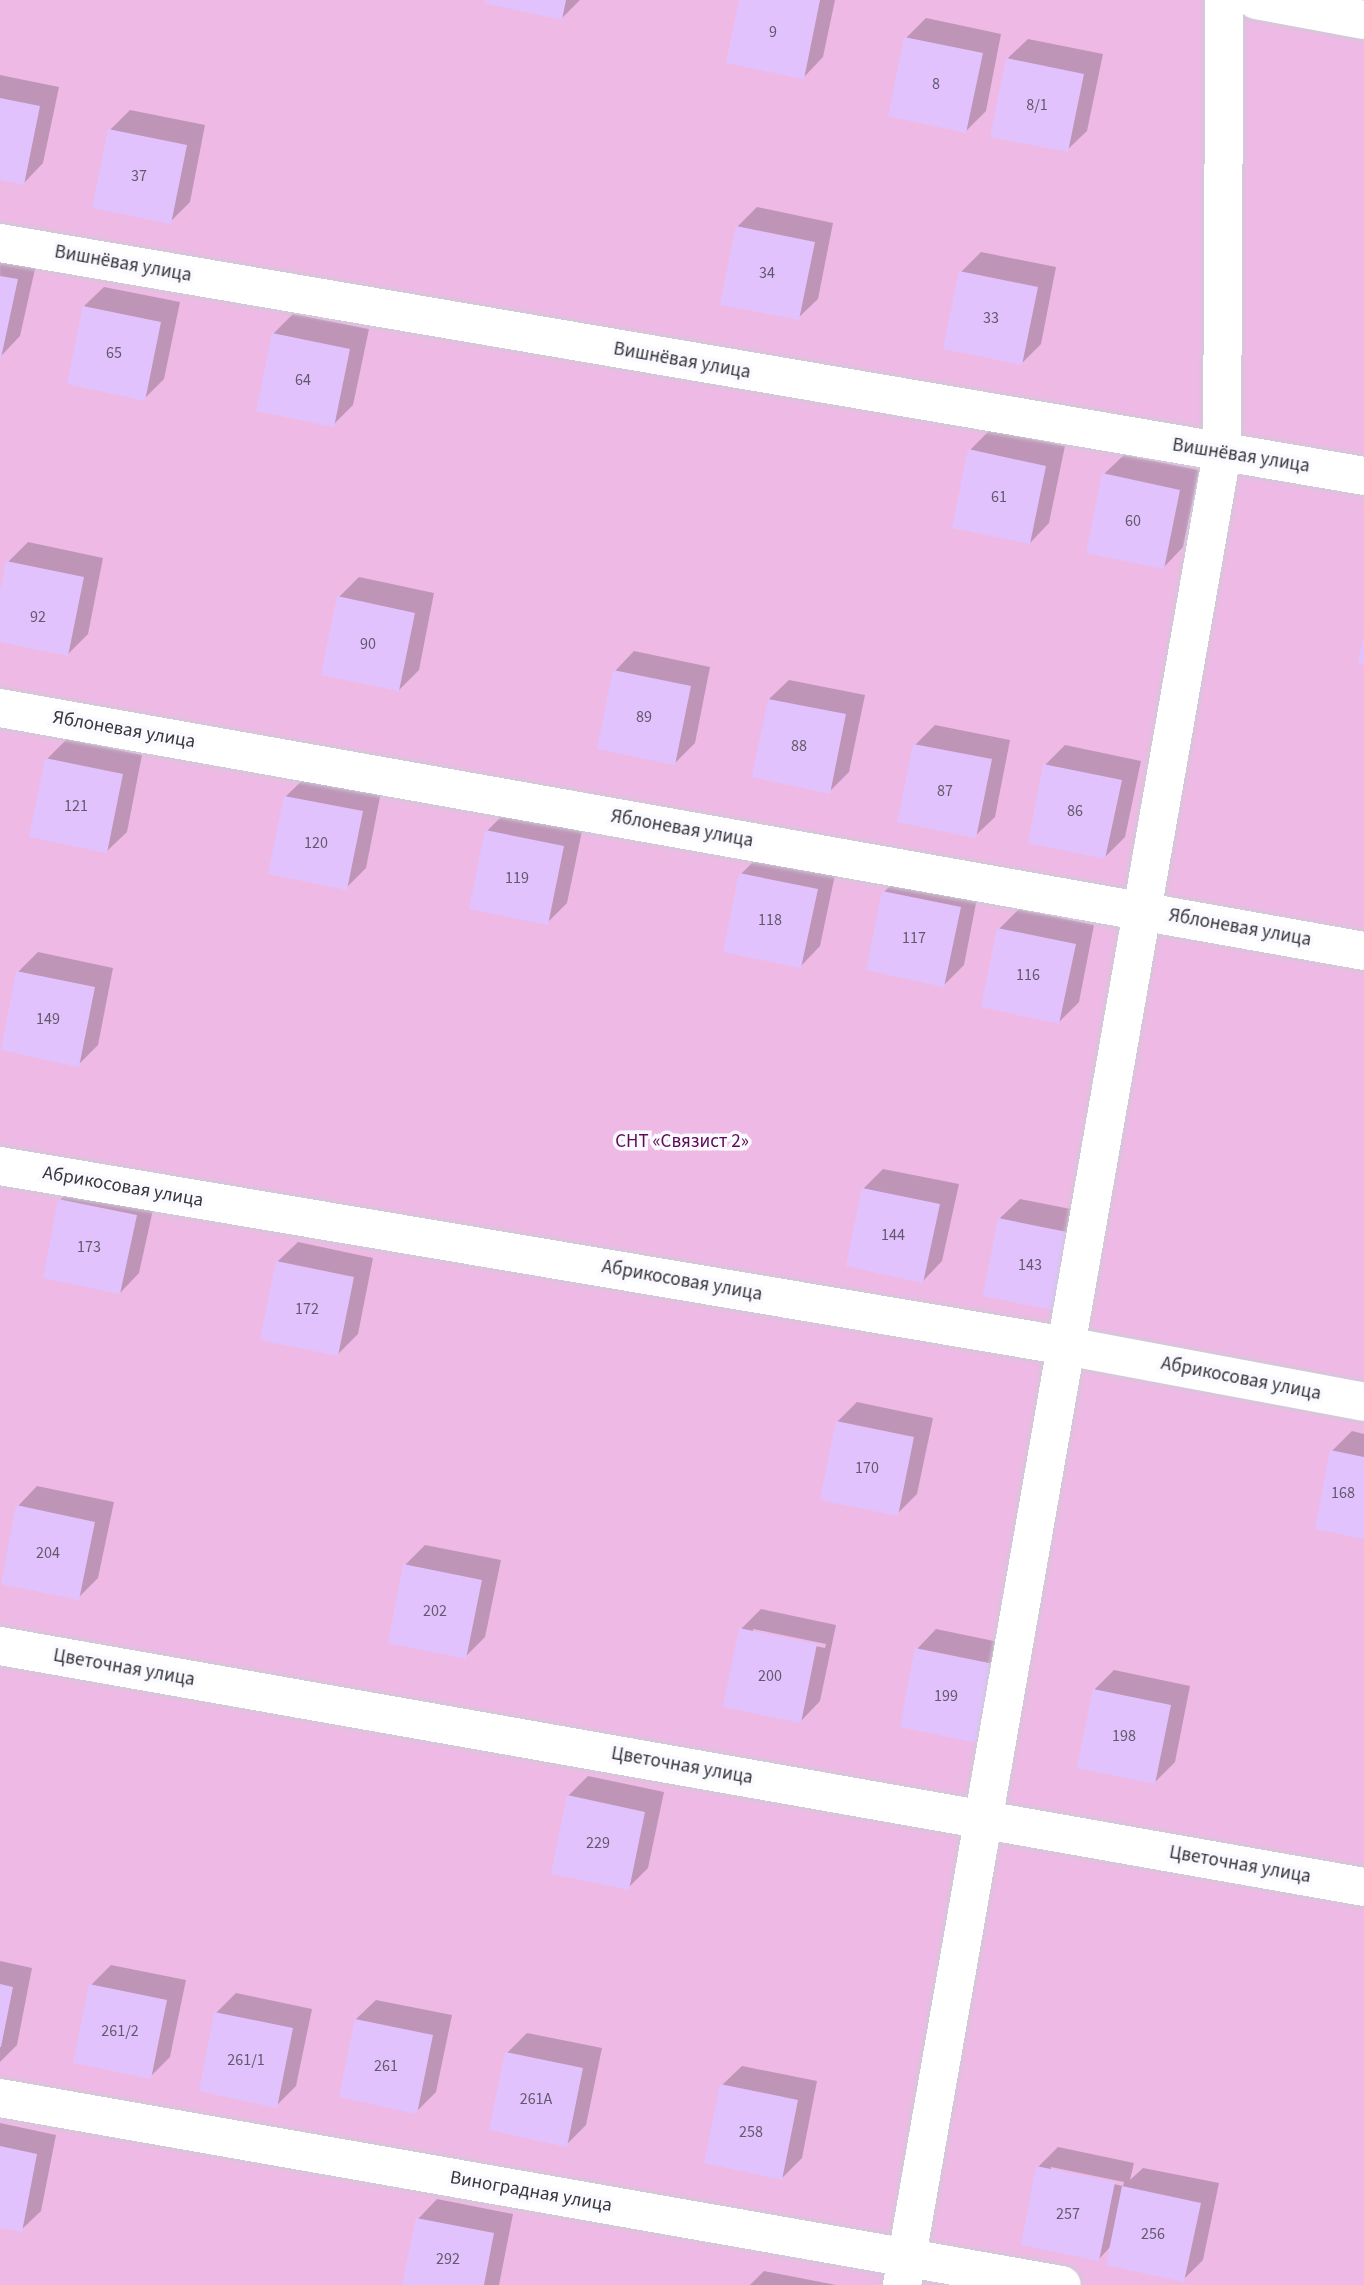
<!DOCTYPE html>
<meta charset="utf-8">
<style>
body{margin:0}
#map{position:relative;width:1364px;height:2285px;overflow:hidden;background:#f9f9ff;font-family:"Source Sans 3",sans-serif}
div>[style]{position:absolute}
.green>*{inset:0;background:#eebae5}
.shadow>*{inset:0;background:#0003}
.building>*{inset:0;background:#e2c2fd}
.roads{filter:drop-shadow(0 0 2px #cbcbd5) drop-shadow(0 0 2px #cbcbd5)}
.minor>*{height:38px;margin:-19px;padding:0 19px;transform-origin:19px;border-radius:19px;background:#fff}
span{translate:-50% -50%;white-space:nowrap;text-align:center;line-height:1.15;-webkit-text-stroke:7px #f9f9ff;paint-order:stroke}
.number-label{font-size:16px;color:#625a6c}
.number-label span{-webkit-text-stroke-width:0}
.street-label{font-size:19px;color:#37373b}
.park-label{font-size:19px;color:#5c0a56}
</style>
<div id="map">
<div class="green">
<div style="clip-path:polygon(0 0,1364px 0,1364px 2285px,0 2285px)"></div>
</div>
<div class="shadow">
<div style="clip-path:polygon(487px 0,580px 0,562px 18px)"></div>
<div style="clip-path:polygon(741px 0,835px 0,823px 57px,804px 77px)"></div>
<div style="clip-path:polygon(926px 18px,1001px 34px,986px 111px,966px 131px,906px 38px)"></div>
<div style="clip-path:polygon(1028px 39px,1103px 54px,1087px 131px,1067px 150px,1008px 58px)"></div>
<div style="clip-path:polygon(0 75px,59px 87px,43px 163px,24px 183px,0 178px)"></div>
<div style="clip-path:polygon(130px 110px,205px 125px,190px 202px,170px 222px,110px 130px)"></div>
<div style="clip-path:polygon(757px 207px,833px 223px,818px 299px,798px 318px,737px 227px)"></div>
<div style="clip-path:polygon(0 252px,37px 260px,20px 336px,1px 356px)"></div>
<div style="clip-path:polygon(981px 252px,1056px 267px,1041px 344px,1022px 363px,961px 272px)"></div>
<div style="clip-path:polygon(104px 287px,180px 302px,164px 379px,144px 399px,84px 306px)"></div>
<div style="clip-path:polygon(293px 314px,369px 329px,353px 405px,333px 425px,273px 334px)"></div>
<div style="clip-path:polygon(990px 430px,1065px 446px,1049px 523px,1030px 543px,970px 450px)"></div>
<div style="clip-path:polygon(1124px 455px,1199px 470px,1183px 547px,1164px 567px,1104px 474px)"></div>
<div style="clip-path:polygon(28px 542px,103px 558px,88px 634px,68px 654px,0 641px,0 601px,8px 562px)"></div>
<div style="clip-path:polygon(359px 577px,434px 593px,419px 670px,399px 690px,339px 597px)"></div>
<div style="clip-path:polygon(634px 651px,710px 667px,695px 743px,675px 763px,615px 671px)"></div>
<div style="clip-path:polygon(789px 680px,865px 695px,849px 772px,829px 792px,769px 699px)"></div>
<div style="clip-path:polygon(935px 725px,1010px 740px,995px 817px,975px 836px,915px 745px)"></div>
<div style="clip-path:polygon(67px 739px,142px 755px,127px 832px,107px 851px,47px 759px)"></div>
<div style="clip-path:polygon(1065px 745px,1141px 761px,1125px 837px,1105px 857px,1045px 765px)"></div>
<div style="clip-path:polygon(306px 777px,381px 792px,366px 868px,346px 888px,286px 796px)"></div>
<div style="clip-path:polygon(507px 811px,583px 826px,567px 903px,547px 923px,487px 831px)"></div>
<div style="clip-path:polygon(761px 854px,836px 870px,820px 946px,801px 966px,741px 874px)"></div>
<div style="clip-path:polygon(904px 872px,979px 888px,964px 965px,944px 985px,884px 892px)"></div>
<div style="clip-path:polygon(1019px 909px,1094px 925px,1079px 1002px,1059px 1022px,999px 929px)"></div>
<div style="clip-path:polygon(38px 952px,113px 968px,98px 1045px,78px 1065px,18px 972px)"></div>
<div style="clip-path:polygon(883px 1169px,959px 1184px,942px 1261px,923px 1281px,863px 1189px)"></div>
<div style="clip-path:polygon(79px 1180px,156px 1196px,139px 1273px,120px 1293px,60px 1200px)"></div>
<div style="clip-path:polygon(1020px 1199px,1096px 1214px,1080px 1291px,1000px 1218px)"></div>
<div style="clip-path:polygon(298px 1242px,373px 1258px,358px 1334px,338px 1354px,262px 1339px,278px 1261px)"></div>
<div style="clip-path:polygon(857px 1402px,933px 1418px,917px 1494px,897px 1514px,837px 1422px)"></div>
<div style="clip-path:polygon(1352px 1431px,1364px 1434px,1364px 1537px,1332px 1451px)"></div>
<div style="clip-path:polygon(37px 1486px,114px 1502px,98px 1578px,78px 1598px,18px 1506px)"></div>
<div style="clip-path:polygon(425px 1545px,501px 1560px,485px 1637px,465px 1657px,405px 1565px)"></div>
<div style="clip-path:polygon(evenodd,761px 1609px,836px 1625px,820px 1701px,801px 1721px,741px 1629px,761px 1609px,753px 1629px,826px 1644px,825px 1648px,753px 1633px,753px 1629px)"></div>
<div style="clip-path:polygon(936px 1629px,1013px 1645px,996px 1722px,977px 1741px,917px 1649px)"></div>
<div style="clip-path:polygon(1114px 1670px,1190px 1686px,1175px 1762px,1155px 1782px,1094px 1690px)"></div>
<div style="clip-path:polygon(588px 1776px,664px 1792px,648px 1868px,628px 1888px,568px 1796px)"></div>
<div style="clip-path:polygon(0 1961px,32px 1968px,17px 2045px,0 2062px)"></div>
<div style="clip-path:polygon(111px 1965px,186px 1980px,170px 2057px,150px 2077px,91px 1985px)"></div>
<div style="clip-path:polygon(236px 1993px,312px 2009px,296px 2086px,276px 2106px,216px 2013px)"></div>
<div style="clip-path:polygon(376px 2000px,452px 2015px,436px 2092px,416px 2112px,356px 2019px)"></div>
<div style="clip-path:polygon(527px 2033px,602px 2048px,586px 2125px,566px 2145px,507px 2053px)"></div>
<div style="clip-path:polygon(742px 2066px,817px 2081px,802px 2158px,782px 2178px,722px 2085px)"></div>
<div style="clip-path:polygon(0 2123px,56px 2135px,41px 2211px,21px 2230px,0 2226px)"></div>
<div style="clip-path:polygon(evenodd,1058px 2147px,1134px 2163px,1130px 2180px,1143px 2168px,1219px 2183px,1203px 2260px,1183px 2280px,1112px 2245px,1099px 2259px,1038px 2167px,1058px 2147px,1051px 2167px,1124px 2182px,1123px 2186px,1051px 2171px,1051px 2167px)"></div>
<div style="clip-path:polygon(437px 2199px,513px 2214px,499px 2285px,404px 2285px,418px 2219px)"></div>
<div style="clip-path:polygon(764px 2271px,836px 2285px,750px 2285px)"></div>
</div>
<div class="building">
<div style="clip-path:polygon(485px 0,566px 0,562px 20px,484px 3px)"></div>
<div style="clip-path:polygon(739px 0,820px 0,804px 79px,726px 63px)"></div>
<div style="clip-path:polygon(904px 37px,983px 53px,966px 133px,888px 116px)"></div>
<div style="clip-path:polygon(1006px 58px,1084px 74px,1068px 152px,990px 137px)"></div>
<div style="clip-path:polygon(0 98px,40px 106px,24px 185px,0 180px)"></div>
<div style="clip-path:polygon(108px 129px,187px 145px,171px 224px,92px 208px)"></div>
<div style="clip-path:polygon(736px 226px,815px 242px,799px 320px,720px 305px)"></div>
<div style="clip-path:polygon(959px 271px,1038px 287px,1022px 365px,943px 349px)"></div>
<div style="clip-path:polygon(0 276px,18px 279px,1px 358px,0 358px)"></div>
<div style="clip-path:polygon(83px 306px,161px 322px,145px 401px,67px 384px)"></div>
<div style="clip-path:polygon(272px 333px,350px 349px,334px 427px,256px 411px)"></div>
<div style="clip-path:polygon(968px 449px,1046px 466px,1030px 544px,952px 528px)"></div>
<div style="clip-path:polygon(1102px 473px,1180px 490px,1164px 569px,1086px 553px)"></div>
<div style="clip-path:polygon(6px 561px,84px 577px,68px 656px,0 642px,0 592px)"></div>
<div style="clip-path:polygon(337px 596px,415px 613px,399px 691px,321px 675px)"></div>
<div style="clip-path:polygon(1363px 639px,1364px 639px,1364px 664px,1358px 663px)"></div>
<div style="clip-path:polygon(613px 670px,691px 686px,675px 765px,597px 749px)"></div>
<div style="clip-path:polygon(768px 699px,846px 714px,830px 794px,752px 777px)"></div>
<div style="clip-path:polygon(913px 744px,992px 759px,976px 838px,897px 822px)"></div>
<div style="clip-path:polygon(45px 758px,123px 774px,107px 853px,29px 837px)"></div>
<div style="clip-path:polygon(1043px 764px,1122px 780px,1105px 859px,1028px 843px)"></div>
<div style="clip-path:polygon(284px 796px,363px 811px,347px 890px,268px 874px)"></div>
<div style="clip-path:polygon(485px 830px,564px 846px,548px 925px,469px 909px)"></div>
<div style="clip-path:polygon(739px 873px,818px 889px,801px 968px,723px 952px)"></div>
<div style="clip-path:polygon(882px 891px,961px 907px,944px 987px,866px 970px)"></div>
<div style="clip-path:polygon(997px 928px,1076px 944px,1059px 1024px,981px 1007px)"></div>
<div style="clip-path:polygon(16px 971px,95px 987px,79px 1067px,1px 1050px)"></div>
<div style="clip-path:polygon(862px 1188px,940px 1204px,923px 1283px,846px 1266px)"></div>
<div style="clip-path:polygon(58px 1199px,137px 1215px,120px 1294px,43px 1278px)"></div>
<div style="clip-path:polygon(998px 1218px,1077px 1234px,1061px 1312px,983px 1296px)"></div>
<div style="clip-path:polygon(276px 1261px,354px 1277px,338px 1356px,260px 1340px)"></div>
<div style="clip-path:polygon(836px 1421px,914px 1437px,898px 1516px,820px 1500px)"></div>
<div style="clip-path:polygon(1330px 1450px,1364px 1457px,1364px 1539px,1315px 1529px)"></div>
<div style="clip-path:polygon(16px 1505px,95px 1522px,79px 1600px,1px 1584px)"></div>
<div style="clip-path:polygon(403px 1564px,482px 1580px,466px 1659px,388px 1643px)"></div>
<div style="clip-path:polygon(739px 1628px,817px 1644px,801px 1723px,723px 1707px)"></div>
<div style="clip-path:polygon(915px 1648px,994px 1664px,977px 1743px,900px 1727px)"></div>
<div style="clip-path:polygon(1093px 1689px,1171px 1705px,1155px 1784px,1077px 1768px)"></div>
<div style="clip-path:polygon(567px 1795px,645px 1812px,629px 1890px,551px 1874px)"></div>
<div style="clip-path:polygon(0 1984px,13px 1987px,1px 2047px,0 2047px)"></div>
<div style="clip-path:polygon(89px 1984px,167px 2000px,151px 2079px,73px 2063px)"></div>
<div style="clip-path:polygon(214px 2012px,293px 2028px,277px 2108px,199px 2091px)"></div>
<div style="clip-path:polygon(355px 2019px,433px 2035px,417px 2114px,339px 2097px)"></div>
<div style="clip-path:polygon(505px 2052px,583px 2068px,567px 2147px,489px 2130px)"></div>
<div style="clip-path:polygon(720px 2084px,798px 2100px,782px 2180px,704px 2163px)"></div>
<div style="clip-path:polygon(0 2146px,37px 2154px,22px 2232px,0 2228px)"></div>
<div style="clip-path:polygon(1036px 2166px,1115px 2182px,1099px 2261px,1021px 2245px)"></div>
<div style="clip-path:polygon(1122px 2186px,1201px 2203px,1184px 2282px,1106px 2265px)"></div>
<div style="clip-path:polygon(416px 2218px,494px 2233px,484px 2285px,402px 2285px)"></div>
</div>
<div class="roads">
<div class="minor">
<div style="left:1256px;top:0;width:110px;rotate:10.5deg"></div>
<div style="left:0;top:243px;width:1384px;rotate:9.69deg"></div>
<div style="left:0;top:708px;width:1385px;rotate:10.1deg"></div>
<div style="left:0;top:1166px;width:1081px;rotate:9.58deg"></div>
<div style="left:1066px;top:1346px;width:303px;rotate:10.6deg"></div>
<div style="left:0;top:1646px;width:1385px;rotate:10.02deg"></div>
<div style="left:0;top:2098px;width:1078px;rotate:9.99deg"></div>
<div style="left:902px;top:2285px;width:1859px;rotate:-80.09deg"></div>
<div style="left:1222px;top:454px;width:454px;rotate:-89.7deg"></div>
</div>
</div>
<div class="number-label">
<span style="left:773px;top:32px">9</span>
<span style="left:936px;top:84px">8</span>
<span style="left:1037px;top:105px">8/1</span>
<span style="left:139px;top:176px">37</span>
<span style="left:767px;top:273px">34</span>
<span style="left:991px;top:318px">33</span>
<span style="left:114px;top:353px">65</span>
<span style="left:303px;top:380px">64</span>
<span style="left:999px;top:497px">61</span>
<span style="left:1133px;top:521px">60</span>
<span style="left:38px;top:617px">92</span>
<span style="left:368px;top:644px">90</span>
<span style="left:644px;top:717px">89</span>
<span style="left:799px;top:746px">88</span>
<span style="left:945px;top:791px">87</span>
<span style="left:76px;top:806px">121</span>
<span style="left:1075px;top:811px">86</span>
<span style="left:316px;top:843px">120</span>
<span style="left:517px;top:878px">119</span>
<span style="left:770px;top:920px">118</span>
<span style="left:914px;top:938px">117</span>
<span style="left:1028px;top:975px">116</span>
<span style="left:48px;top:1019px">149</span>
<span style="left:893px;top:1235px">144</span>
<span style="left:89px;top:1247px">173</span>
<span style="left:1030px;top:1265px">143</span>
<span style="left:307px;top:1309px">172</span>
<span style="left:867px;top:1468px">170</span>
<span style="left:1343px;top:1493px">168</span>
<span style="left:48px;top:1553px">204</span>
<span style="left:435px;top:1611px">202</span>
<span style="left:770px;top:1676px">200</span>
<span style="left:946px;top:1696px">199</span>
<span style="left:1124px;top:1736px">198</span>
<span style="left:598px;top:1843px">229</span>
<span style="left:120px;top:2031px">261/2</span>
<span style="left:246px;top:2060px">261/1</span>
<span style="left:386px;top:2066px">261</span>
<span style="left:536px;top:2099px">261А</span>
<span style="left:751px;top:2132px">258</span>
<span style="left:1068px;top:2214px">257</span>
<span style="left:1153px;top:2234px">256</span>
<span style="left:448px;top:2259px">292</span>
</div>
<div class="street-label">
<span style="left:123px;top:264px;rotate:10deg">Вишнёвая улица</span>
<span style="left:682px;top:361px;rotate:10deg">Вишнёвая улица</span>
<span style="left:1241px;top:456px;rotate:9deg">Вишнёвая улица</span>
<span style="left:124px;top:730px;rotate:10deg">Яблоневая улица</span>
<span style="left:682px;top:829px;rotate:10deg">Яблоневая улица</span>
<span style="left:1240px;top:928px;rotate:10deg">Яблоневая улица</span>
<span style="left:123px;top:1187px;rotate:10deg">Абрикосовая улица</span>
<span style="left:682px;top:1281px;rotate:10deg">Абрикосовая улица</span>
<span style="left:1241px;top:1379px;rotate:11deg">Абрикосовая улица</span>
<span style="left:124px;top:1668px;rotate:10deg">Цветочная улица</span>
<span style="left:682px;top:1766px;rotate:10deg">Цветочная улица</span>
<span style="left:1240px;top:1865px;rotate:10deg">Цветочная улица</span>
<span style="left:531px;top:2192px;rotate:10deg">Виноградная улица</span>
</div>
<div class="park-label">
<span style="left:682px;top:1142px">СНТ «Связист 2»</span>
</div>
</div>
